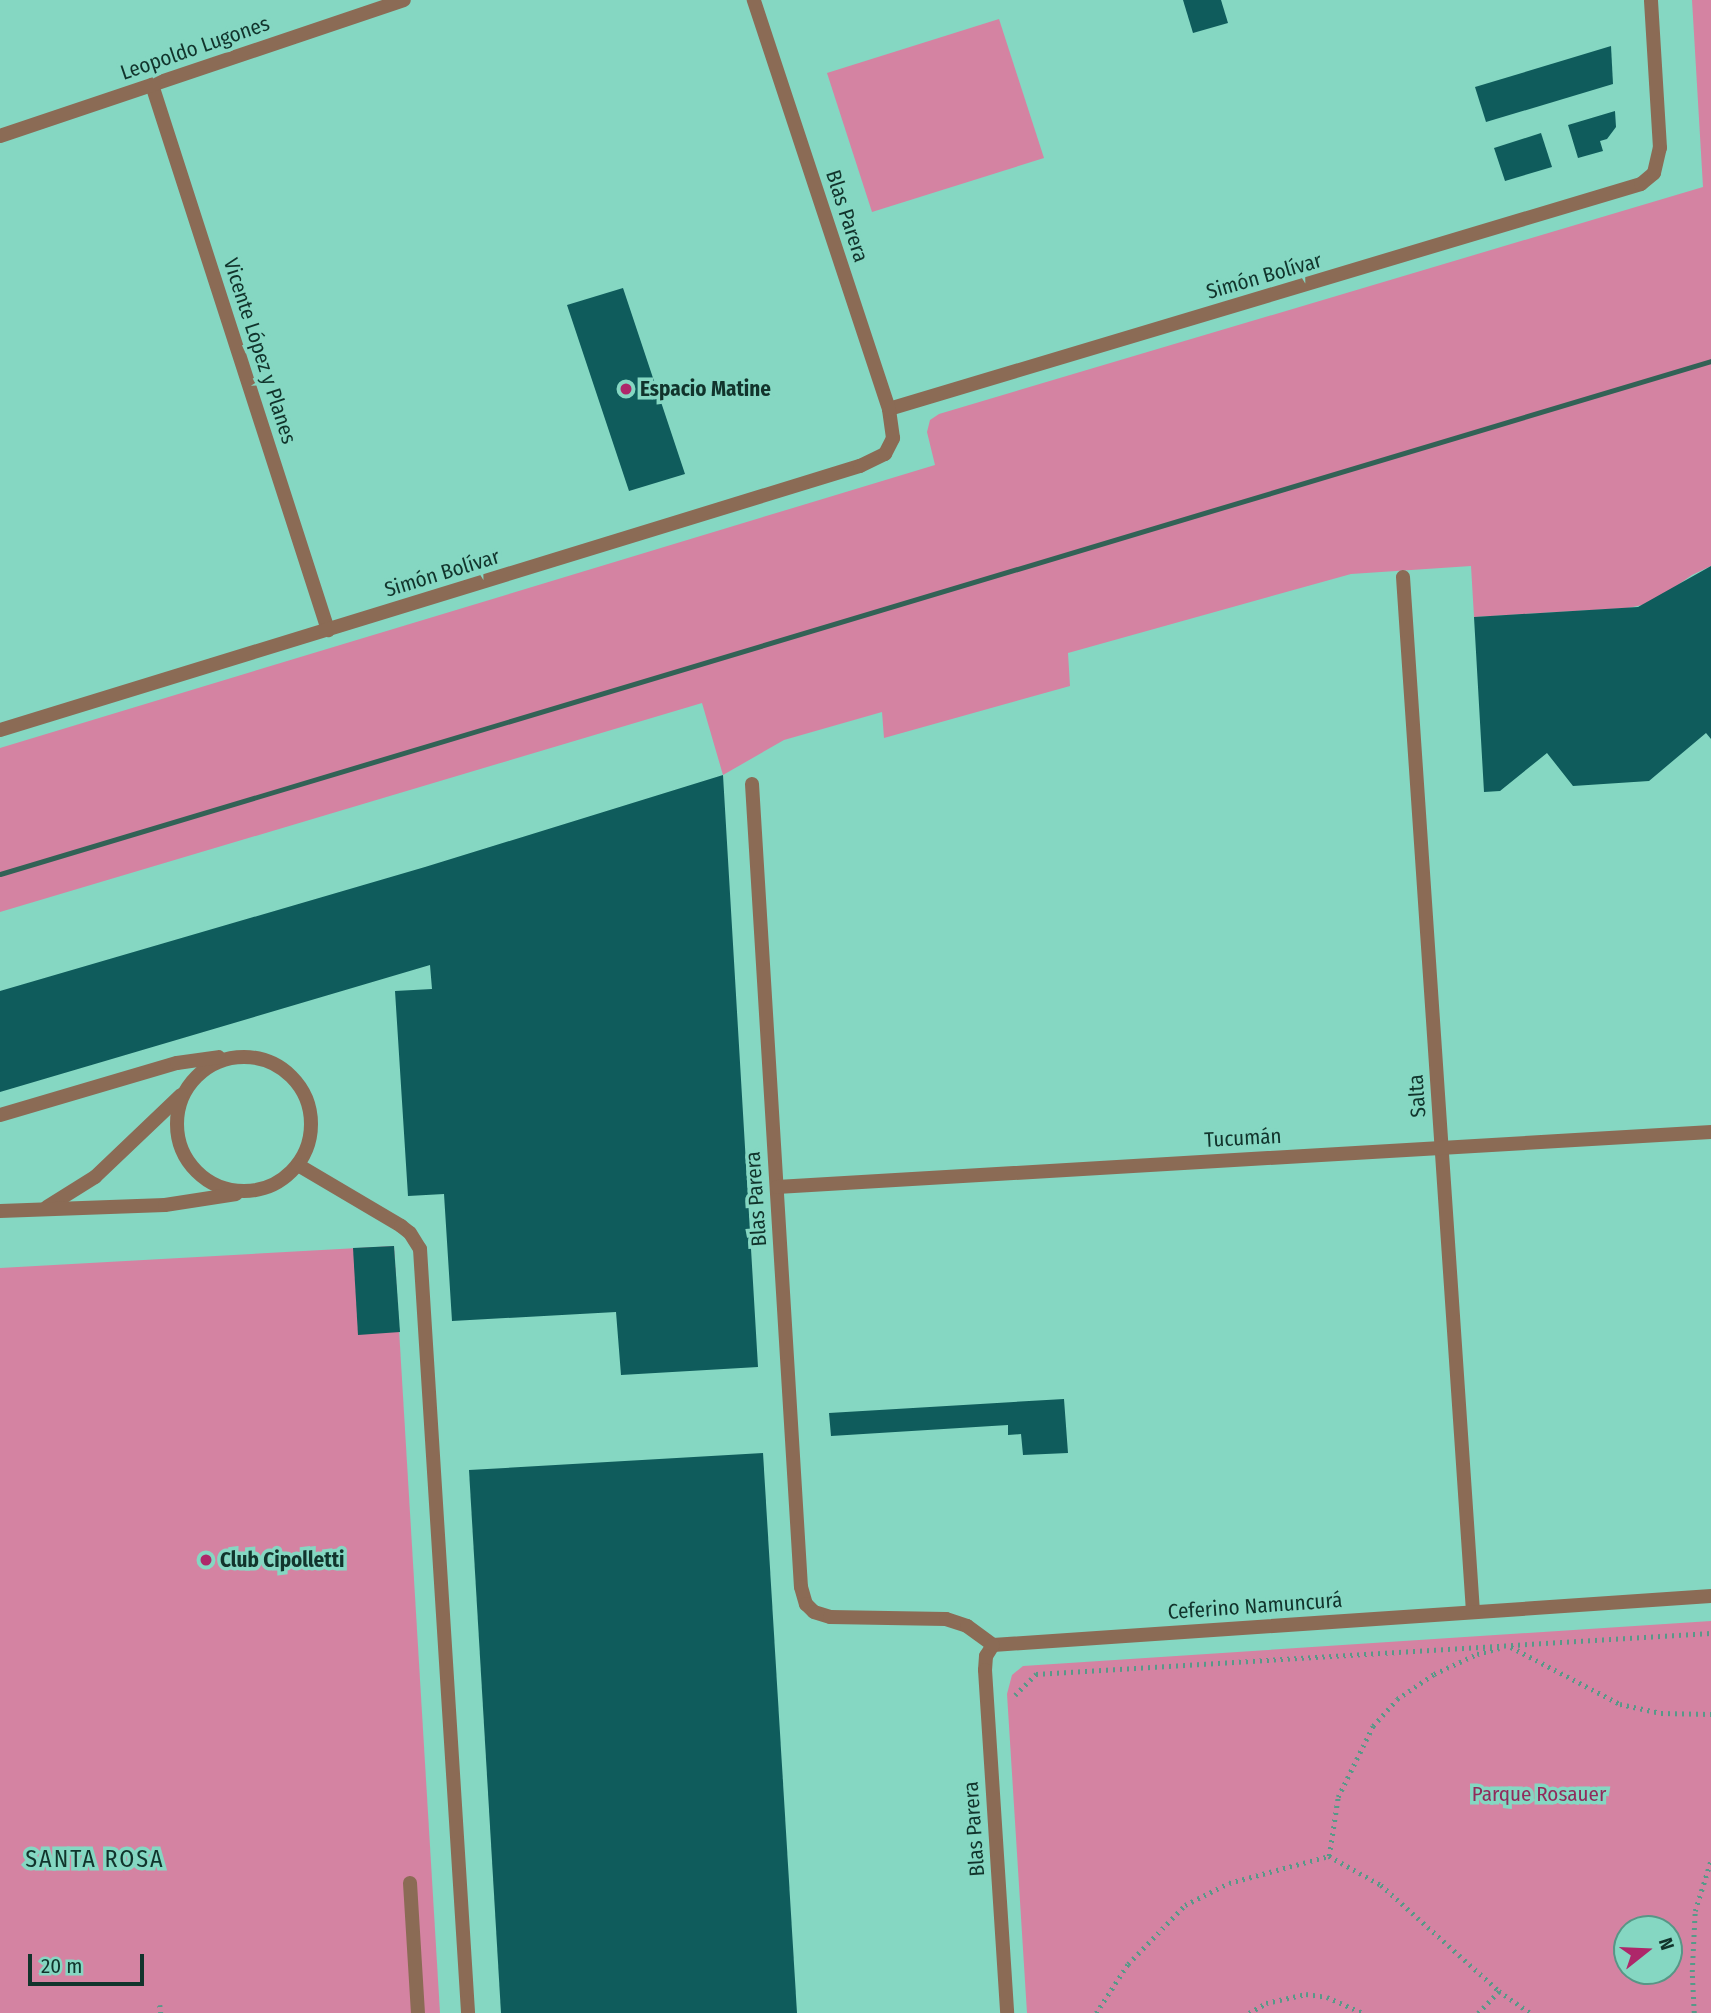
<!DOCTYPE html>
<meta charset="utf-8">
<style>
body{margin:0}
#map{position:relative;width:1711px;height:2013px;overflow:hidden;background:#85d7c2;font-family:"Fira Sans Condensed",sans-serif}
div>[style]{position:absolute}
.green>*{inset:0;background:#d483a2}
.building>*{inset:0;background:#0f5c5c}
.path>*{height:4.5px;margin-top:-2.25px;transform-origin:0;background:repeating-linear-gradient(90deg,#589888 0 2px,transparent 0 7px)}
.service>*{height:14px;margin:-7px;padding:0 7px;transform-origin:7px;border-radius:7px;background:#8b6b55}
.service>.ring{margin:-7px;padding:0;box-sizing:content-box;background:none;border:14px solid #8b6b55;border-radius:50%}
.minor>*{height:14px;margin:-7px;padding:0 7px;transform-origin:7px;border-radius:7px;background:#8b6b55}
.rail>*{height:5px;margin:-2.5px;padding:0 2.5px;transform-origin:2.5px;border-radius:2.5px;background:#326256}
.dots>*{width:19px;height:19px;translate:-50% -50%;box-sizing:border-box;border:4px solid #85d7c2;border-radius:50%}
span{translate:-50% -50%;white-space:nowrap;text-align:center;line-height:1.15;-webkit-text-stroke:7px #85d7c2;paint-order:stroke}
.street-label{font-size:21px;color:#11342c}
.poi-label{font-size:21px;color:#11342c;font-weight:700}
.left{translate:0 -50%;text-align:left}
.park-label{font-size:21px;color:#912a5b}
.quarter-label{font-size:24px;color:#11342c;letter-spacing:2px}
.north{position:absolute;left:1613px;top:1915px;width:70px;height:70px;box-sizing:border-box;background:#85d7c2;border:2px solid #579686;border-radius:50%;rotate:72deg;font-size:19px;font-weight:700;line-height:28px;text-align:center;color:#11342c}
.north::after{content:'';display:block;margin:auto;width:24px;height:32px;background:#ae276a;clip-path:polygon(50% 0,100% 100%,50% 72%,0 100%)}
.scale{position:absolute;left:28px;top:1954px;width:116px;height:32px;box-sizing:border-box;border:4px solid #11342c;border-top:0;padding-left:9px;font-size:21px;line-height:24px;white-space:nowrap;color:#11342c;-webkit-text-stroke:5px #85d7c2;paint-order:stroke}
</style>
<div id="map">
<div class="green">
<div style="clip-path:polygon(1692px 0,1711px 0,1711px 566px,1692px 575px,1665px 594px,1647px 604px,1628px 608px,1474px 617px,1471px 566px,1351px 574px,1068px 653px,1070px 686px,884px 738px,882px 712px,784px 740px,723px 775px,702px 703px,0 912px,0 748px,935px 465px,927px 432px,930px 420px,939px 414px,1703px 187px)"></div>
<div style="clip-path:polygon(999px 19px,1044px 158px,872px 212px,827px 73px)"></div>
<div style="clip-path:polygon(394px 1246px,440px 2013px,0 2013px,0 1268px)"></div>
<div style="clip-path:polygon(evenodd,1711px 1621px,1711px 2013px,1027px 2013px,1007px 1694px,1012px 1675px,1023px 1666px,1711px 1621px,1627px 1929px,1669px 1929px,1669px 1971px,1627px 1971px,1627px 1929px)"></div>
</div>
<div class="building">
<div style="clip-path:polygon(1183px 0,1221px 0,1228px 23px,1193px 33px)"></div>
<div style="clip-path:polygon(1611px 46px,1613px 84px,1486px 122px,1475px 87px)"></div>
<div style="clip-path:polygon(1615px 111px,1616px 127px,1607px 139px,1600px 141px,1603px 151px,1578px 158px,1568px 125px)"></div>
<div style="clip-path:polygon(1541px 133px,1552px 167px,1505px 181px,1494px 148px)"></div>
<div style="clip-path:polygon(623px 288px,685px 474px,629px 491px,567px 305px)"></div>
<div style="clip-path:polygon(1711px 566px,1711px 739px,1706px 733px,1649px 781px,1573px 786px,1547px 753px,1500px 791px,1484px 792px,1474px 617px,1638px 607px)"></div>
<div style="clip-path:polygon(723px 775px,758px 1367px,621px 1375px,616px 1312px,452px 1321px,444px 1194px,408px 1196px,395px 991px,432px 989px,430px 965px,0 1092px,0 991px,425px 867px)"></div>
<div style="clip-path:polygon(394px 1246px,400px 1332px,358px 1335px,353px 1248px)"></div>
<div style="clip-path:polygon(1064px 1399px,1068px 1453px,1023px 1455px,1021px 1434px,1008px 1435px,1008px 1425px,831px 1436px,829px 1413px)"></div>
<div style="clip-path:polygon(763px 1453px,797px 2013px,501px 2013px,469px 1470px)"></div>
</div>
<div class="path">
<div style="left:1511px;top:1647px;width:123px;rotate:27.6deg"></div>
<div style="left:1620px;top:1704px;width:42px;rotate:12.4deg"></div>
<div style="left:1661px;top:1713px;width:50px;rotate:1.1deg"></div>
<div style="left:1015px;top:1695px;width:30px;rotate:-45deg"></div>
<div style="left:1036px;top:1674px;width:676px;rotate:-3.48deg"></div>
<div style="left:1329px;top:1856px;width:60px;rotate:-81.3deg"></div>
<div style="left:1338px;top:1797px;width:79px;rotate:-63.8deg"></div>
<div style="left:1373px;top:1726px;width:36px;rotate:-48deg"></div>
<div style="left:1397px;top:1699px;width:45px;rotate:-34deg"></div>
<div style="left:1434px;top:1674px;width:47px;rotate:-24.9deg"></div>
<div style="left:1477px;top:1654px;width:23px;rotate:-15deg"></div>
<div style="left:160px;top:2005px;width:8px;rotate:83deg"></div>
<div style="left:1096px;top:2013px;width:59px;rotate:-56.9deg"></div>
<div style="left:1128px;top:1964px;width:82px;rotate:-46deg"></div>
<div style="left:1185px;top:1905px;width:49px;rotate:-26.6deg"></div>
<div style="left:1229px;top:1883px;width:104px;rotate:-15.1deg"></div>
<div style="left:1329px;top:1856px;width:60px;rotate:29.1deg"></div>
<div style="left:1381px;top:1885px;width:159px;rotate:41.9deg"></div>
<div style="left:1499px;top:1991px;width:39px;rotate:35deg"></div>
<div style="left:1249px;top:2013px;width:20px;rotate:-30deg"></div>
<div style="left:1266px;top:2003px;width:41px;rotate:-12.7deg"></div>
<div style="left:1306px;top:1994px;width:21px;rotate:8deg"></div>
<div style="left:1327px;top:1997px;width:39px;rotate:24deg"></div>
<div style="left:1478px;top:2013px;width:30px;rotate:-46deg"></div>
<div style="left:1694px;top:2013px;width:41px;rotate:-92.8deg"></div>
<div style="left:1692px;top:1972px;width:61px;rotate:-87.2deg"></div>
<div style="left:1695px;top:1911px;width:53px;rotate:-72.6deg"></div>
</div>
<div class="service">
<div class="ring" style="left:177px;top:1057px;width:120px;height:120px"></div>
<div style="left:0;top:1115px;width:184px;rotate:-16.4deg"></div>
<div style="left:177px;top:1063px;width:42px;rotate:-8.1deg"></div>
<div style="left:298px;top:1165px;width:120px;rotate:30.6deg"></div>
<div style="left:401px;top:1226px;width:11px;rotate:38deg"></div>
<div style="left:410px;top:1233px;width:19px;rotate:58deg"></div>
<div style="left:420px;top:1249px;width:766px;rotate:86.4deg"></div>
<div style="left:47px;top:1207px;width:57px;rotate:-32deg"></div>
<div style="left:95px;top:1177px;width:119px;rotate:-43.6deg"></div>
<div style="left:0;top:1211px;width:165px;rotate:-2.1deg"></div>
<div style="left:165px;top:1205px;width:72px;rotate:-8.8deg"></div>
<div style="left:410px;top:1883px;width:130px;rotate:86.5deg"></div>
</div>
<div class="minor">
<div style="left:152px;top:85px;width:573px;rotate:72.1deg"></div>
<div style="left:0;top:136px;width:426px;rotate:-18.6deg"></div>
<div style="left:889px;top:409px;width:785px;rotate:-16.66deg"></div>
<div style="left:1641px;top:184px;width:17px;rotate:-40deg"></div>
<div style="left:1654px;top:173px;width:26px;rotate:-77deg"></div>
<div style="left:1660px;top:148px;width:148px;rotate:-93.5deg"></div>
<div style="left:1403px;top:577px;width:1037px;rotate:86.13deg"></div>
<div style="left:0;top:730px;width:900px;rotate:-17.07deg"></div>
<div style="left:860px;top:466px;width:28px;rotate:-26deg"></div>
<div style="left:885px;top:454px;width:18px;rotate:-63deg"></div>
<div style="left:893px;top:438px;width:29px;rotate:-98deg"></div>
<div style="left:889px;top:409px;width:431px;rotate:-108.3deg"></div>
<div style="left:752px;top:784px;width:804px;rotate:86.51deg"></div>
<div style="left:801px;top:1587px;width:18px;rotate:74deg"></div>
<div style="left:806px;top:1604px;width:11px;rotate:45deg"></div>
<div style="left:814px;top:1612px;width:17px;rotate:17deg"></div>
<div style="left:830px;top:1617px;width:116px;rotate:1deg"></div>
<div style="left:946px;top:1619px;width:22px;rotate:18deg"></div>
<div style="left:967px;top:1626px;width:32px;rotate:36deg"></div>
<div style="left:993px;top:1645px;width:720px;rotate:-3.9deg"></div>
<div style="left:777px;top:1187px;width:936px;rotate:-3.37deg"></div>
<div style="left:993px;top:1645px;width:13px;rotate:122deg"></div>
<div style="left:986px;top:1656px;width:14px;rotate:94deg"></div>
<div style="left:985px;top:1670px;width:344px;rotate:86.3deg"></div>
</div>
<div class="rail">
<div style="left:0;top:874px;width:1786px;rotate:-16.69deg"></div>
</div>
<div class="dots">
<div style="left:626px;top:389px;background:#ae276a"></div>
<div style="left:206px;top:1560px;background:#ae276a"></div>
</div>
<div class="street-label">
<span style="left:195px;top:48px;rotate:-19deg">Leopoldo Lugones</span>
<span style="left:847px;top:216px;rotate:72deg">Blas Parera</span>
<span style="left:1264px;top:276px;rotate:-16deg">Simón Bolívar</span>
<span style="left:260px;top:351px;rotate:72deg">Vicente López y Planes</span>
<span style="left:442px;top:573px;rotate:-17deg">Simón Bolívar</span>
<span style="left:1417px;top:1096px;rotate:-94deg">Salta</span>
<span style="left:1243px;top:1138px;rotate:-3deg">Tucumán</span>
<span style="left:756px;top:1199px;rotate:-94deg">Blas Parera</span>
<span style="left:1255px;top:1606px;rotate:-4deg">Ceferino Namuncurá</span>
<span style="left:974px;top:1829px;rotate:-94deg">Blas Parera</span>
</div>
<div class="poi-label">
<span class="left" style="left:640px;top:389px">Espacio Matine</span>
<span class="left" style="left:220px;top:1560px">Club Cipolletti</span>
</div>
<div class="park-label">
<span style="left:1539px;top:1794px">Parque Rosauer</span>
</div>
<div class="quarter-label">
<span style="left:95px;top:1860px">SANTA ROSA</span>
</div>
<div class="north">N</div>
<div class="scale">20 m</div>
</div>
